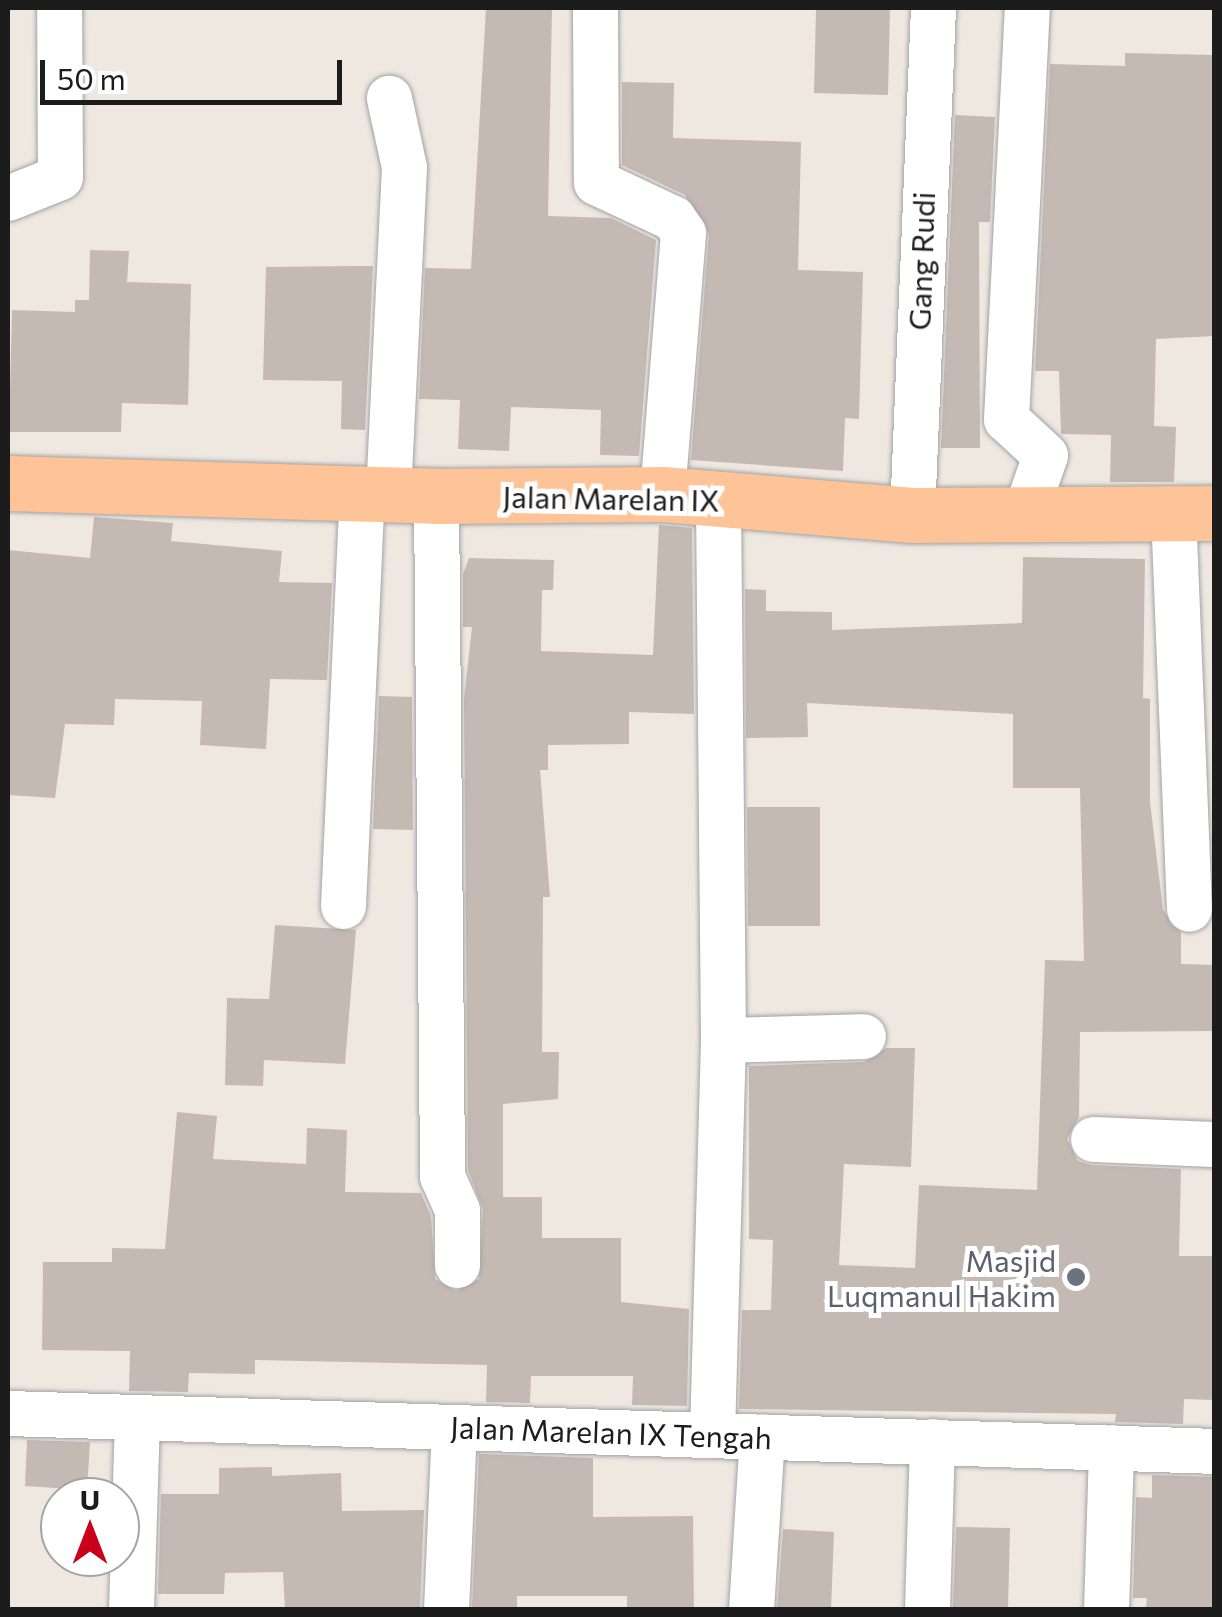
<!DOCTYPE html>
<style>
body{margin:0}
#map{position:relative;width:1222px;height:1617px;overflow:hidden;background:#eee8e1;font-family:Commissioner,sans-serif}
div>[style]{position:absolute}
.building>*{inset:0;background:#c5b9b4}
.roads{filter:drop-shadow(0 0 2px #a3a3a3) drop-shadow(0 0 2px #a3a3a3)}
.minor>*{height:45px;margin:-22.5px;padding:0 22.5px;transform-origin:22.5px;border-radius:22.5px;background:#fff}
.major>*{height:55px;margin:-27.5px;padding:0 27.5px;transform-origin:27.5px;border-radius:27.5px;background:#fec396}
.dots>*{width:28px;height:28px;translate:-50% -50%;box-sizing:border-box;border:5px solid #fff;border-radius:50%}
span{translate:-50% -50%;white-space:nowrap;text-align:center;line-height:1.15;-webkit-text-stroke:10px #fff;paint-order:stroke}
.street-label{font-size:30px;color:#1c1c1c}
.worship-label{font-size:30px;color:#5b616d}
.right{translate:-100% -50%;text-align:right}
.frame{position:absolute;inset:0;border:10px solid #1c1c1c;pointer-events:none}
.north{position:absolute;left:40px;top:1477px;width:100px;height:100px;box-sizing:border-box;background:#fff;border:2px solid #a4a4a4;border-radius:50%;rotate:0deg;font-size:28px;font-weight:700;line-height:40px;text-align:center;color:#1c1c1c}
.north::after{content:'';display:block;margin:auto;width:35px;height:45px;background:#c8001b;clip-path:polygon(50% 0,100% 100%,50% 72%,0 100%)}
.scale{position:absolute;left:40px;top:60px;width:302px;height:45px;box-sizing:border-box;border:5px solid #1c1c1c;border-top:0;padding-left:12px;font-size:30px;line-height:35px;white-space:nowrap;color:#1c1c1c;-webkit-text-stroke:8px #fff;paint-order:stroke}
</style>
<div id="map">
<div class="building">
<div style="clip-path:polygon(486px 8px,552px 8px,548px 216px,611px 218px,656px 240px,639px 456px,600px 455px,601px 410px,511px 407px,509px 451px,458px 449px,460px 400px,419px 399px,425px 268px,471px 269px)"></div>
<div style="clip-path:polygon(816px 8px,890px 8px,888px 95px,814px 93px)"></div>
<div style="clip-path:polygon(1125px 53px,1214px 55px,1214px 336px,1156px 339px,1154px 426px,1176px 427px,1174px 482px,1110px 482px,1111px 435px,1061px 434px,1059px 371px,1035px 371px,1050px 64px,1125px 66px)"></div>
<div style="clip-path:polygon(622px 82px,674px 83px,673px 138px,801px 142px,798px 270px,863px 272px,859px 419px,845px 418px,843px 471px,691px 460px,709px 234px,685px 195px,622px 165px)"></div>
<div style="clip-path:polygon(955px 115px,995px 117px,990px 222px,979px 222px,980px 448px,941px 448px)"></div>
<div style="clip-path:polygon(90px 250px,129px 251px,127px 282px,191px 284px,188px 405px,122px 403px,121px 432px,9px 432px,12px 310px,75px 312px,75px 300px,89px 300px)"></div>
<div style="clip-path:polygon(353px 266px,373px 266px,365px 430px,341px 429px,342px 381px,263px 380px,266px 267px)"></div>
<div style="clip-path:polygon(94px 517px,173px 523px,171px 541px,282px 551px,279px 582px,332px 583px,327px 680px,270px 679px,266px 749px,200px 745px,202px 701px,115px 699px,114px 725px,65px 724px,55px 798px,8px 795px,8px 550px,90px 558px)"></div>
<div style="clip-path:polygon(659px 525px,692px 528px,694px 714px,629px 712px,629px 744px,548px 745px,548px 770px,540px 770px,550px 897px,543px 897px,542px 1052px,559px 1052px,558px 1099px,503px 1104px,503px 1197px,542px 1197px,542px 1238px,621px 1238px,621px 1302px,689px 1309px,687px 1406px,632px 1405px,633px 1376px,531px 1376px,530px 1403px,486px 1402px,487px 1365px,255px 1360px,255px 1374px,189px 1373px,188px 1392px,129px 1391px,130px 1351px,42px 1350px,43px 1262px,112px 1262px,112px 1248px,165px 1249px,177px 1112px,217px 1116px,213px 1159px,306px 1164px,307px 1128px,347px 1130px,345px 1192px,421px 1193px,431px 1216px,435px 1279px,456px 1291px,479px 1279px,483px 1209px,468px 1170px,464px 699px,472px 627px,463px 627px,463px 574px,469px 558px,554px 560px,553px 590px,542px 590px,541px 651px,653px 655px)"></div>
<div style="clip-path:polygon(1023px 557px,1145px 559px,1143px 698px,1150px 699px,1150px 802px,1163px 910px,1181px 933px,1181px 964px,1214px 965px,1214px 1031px,1080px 1032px,1079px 1117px,1067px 1139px,1078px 1161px,1091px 1165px,1181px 1169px,1179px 1256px,1214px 1256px,1214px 1400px,1184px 1399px,1183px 1424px,1115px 1422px,1116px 1414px,739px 1409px,742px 1310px,771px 1310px,773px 1240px,749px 1239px,749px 1066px,864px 1062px,886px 1048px,915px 1048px,911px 1167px,844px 1164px,839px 1265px,915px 1268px,919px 1185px,1037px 1190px,1045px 960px,1084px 961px,1080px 788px,1013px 788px,1013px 714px,807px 703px,808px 737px,746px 738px,745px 589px,766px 590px,766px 611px,832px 612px,832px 630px,1022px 623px)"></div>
<div style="clip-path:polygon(379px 696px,412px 697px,413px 830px,373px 829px)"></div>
<div style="clip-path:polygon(747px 807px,820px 807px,820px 926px,748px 926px)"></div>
<div style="clip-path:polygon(275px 925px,356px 930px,345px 1064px,264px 1060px,263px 1086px,225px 1085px,227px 998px,269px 999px)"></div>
<div style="clip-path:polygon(27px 1440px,90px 1442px,87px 1490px,25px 1486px)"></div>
<div style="clip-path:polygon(479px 1454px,593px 1458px,593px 1517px,693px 1516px,694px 1610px,627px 1610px,627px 1596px,517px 1596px,517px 1610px,472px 1610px)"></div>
<div style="clip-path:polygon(272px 1467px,272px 1476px,341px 1473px,342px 1511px,424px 1510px,420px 1610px,285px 1610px,283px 1572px,225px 1573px,224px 1594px,158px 1594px,161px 1494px,219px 1494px,219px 1468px)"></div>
<div style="clip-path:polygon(1152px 1475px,1214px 1477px,1214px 1610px,1146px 1607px,1147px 1598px,1133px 1598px,1136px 1497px,1152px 1498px)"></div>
<div style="clip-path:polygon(956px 1527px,1010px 1528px,1008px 1610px,953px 1610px)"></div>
<div style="clip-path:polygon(783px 1529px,834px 1532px,831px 1610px,777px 1610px)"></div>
</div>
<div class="roads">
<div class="minor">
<div style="left:595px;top:8px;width:174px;rotate:89.7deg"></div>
<div style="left:596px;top:182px;width:85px;rotate:25.1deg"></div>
<div style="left:673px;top:218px;width:18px;rotate:56deg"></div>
<div style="left:683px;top:233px;width:262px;rotate:94.6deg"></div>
<div style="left:8px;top:198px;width:56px;rotate:-22deg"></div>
<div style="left:60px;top:177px;width:169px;rotate:-90.3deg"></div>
<div style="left:388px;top:494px;width:327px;rotate:-87.2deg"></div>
<div style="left:404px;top:167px;width:71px;rotate:-102.3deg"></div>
<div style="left:436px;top:496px;width:680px;rotate:89.49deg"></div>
<div style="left:442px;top:1176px;width:37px;rotate:66deg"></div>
<div style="left:457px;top:1210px;width:55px;rotate:90deg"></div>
<div style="left:1173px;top:511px;width:398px;rotate:87.7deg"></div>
<div style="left:1025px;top:513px;width:61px;rotate:-71deg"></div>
<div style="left:1045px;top:455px;width:53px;rotate:-137.3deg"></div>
<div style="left:1006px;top:419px;width:412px;rotate:-87.1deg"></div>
<div style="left:912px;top:515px;width:507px;rotate:-87.63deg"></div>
<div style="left:343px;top:906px;width:414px;rotate:-87.4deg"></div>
<div style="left:723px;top:1040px;width:140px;rotate:-1.6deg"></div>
<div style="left:1093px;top:1139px;width:121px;rotate:2.4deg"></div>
<div style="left:8px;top:1413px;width:1207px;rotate:1.8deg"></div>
<div style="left:712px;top:1434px;width:394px;rotate:-88.4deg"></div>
<div style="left:723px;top:1040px;width:542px;rotate:-90.53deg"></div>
<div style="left:131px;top:1610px;width:192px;rotate:-88.2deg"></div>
<div style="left:446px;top:1610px;width:183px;rotate:-87.5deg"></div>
<div style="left:751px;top:1610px;width:174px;rotate:-86.4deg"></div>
<div style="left:927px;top:1610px;width:169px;rotate:-88.3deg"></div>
<div style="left:1106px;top:1610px;width:163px;rotate:-88.2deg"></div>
</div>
<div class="major">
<div style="left:8px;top:483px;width:428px;rotate:1.7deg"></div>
<div style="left:436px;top:496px;width:226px;rotate:-0.5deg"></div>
<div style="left:662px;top:494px;width:251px;rotate:4.8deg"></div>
<div style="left:912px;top:515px;width:302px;rotate:-0.4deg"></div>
</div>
</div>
<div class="dots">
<div style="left:1076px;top:1277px;background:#6b7280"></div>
</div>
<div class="street-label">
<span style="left:921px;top:261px;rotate:-88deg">Gang Rudi</span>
<span style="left:611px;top:498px;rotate:1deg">Jalan Marelan IX</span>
<span style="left:611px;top:1432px;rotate:2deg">Jalan Marelan IX Tengah</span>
</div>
<div class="worship-label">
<span class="right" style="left:1056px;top:1277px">Masjid<br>Luqmanul Hakim</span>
</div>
<div class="frame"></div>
<div class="north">U</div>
<div class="scale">50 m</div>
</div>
